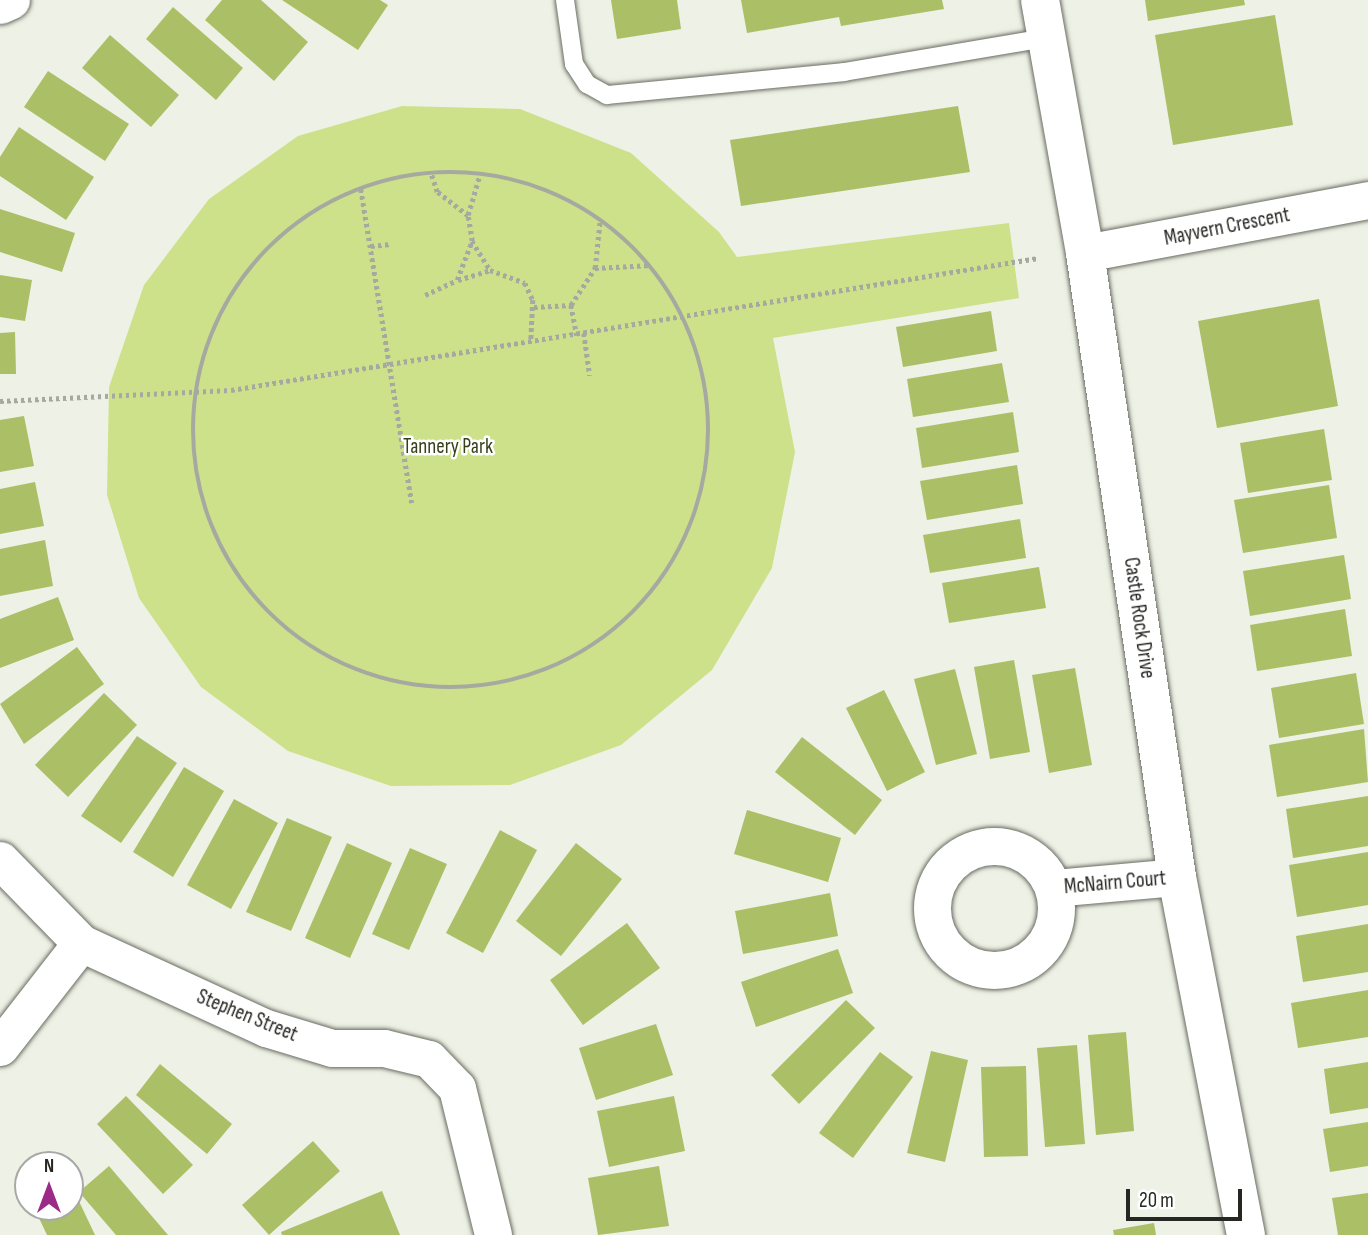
<!DOCTYPE html>
<style>
body{margin:0}
#map{position:relative;width:1368px;height:1235px;overflow:hidden;background:#eef1e5;font-family:"Sofia Sans Condensed",sans-serif}
div>[style]{position:absolute}
.green>*{inset:0;background:#cde18b}
.building>*{inset:0;background:#abbf67}
.path>*{height:4.5px;margin-top:-2.25px;transform-origin:0;background:repeating-linear-gradient(90deg,#a6a9a0 0 3.5px,transparent 0 7px)}
.path>.ring{margin:-2.25px;padding:0;box-sizing:content-box;background:none;border:4.5px solid #a6a9a0;border-radius:50%}
.roads{filter:drop-shadow(0 0 2px #696c62) drop-shadow(0 0 2px #696c62)}
.service>*{height:18px;margin:-9px;padding:0 9px;transform-origin:9px;border-radius:9px;background:#fff}
.minor>*{height:37px;margin:-18.5px;padding:0 18.5px;transform-origin:18.5px;border-radius:18.5px;background:#fff}
.minor>.ring{margin:-18.5px;padding:0;box-sizing:content-box;background:none;border:37px solid #fff;border-radius:50%}
.tertiary>*{height:38px;margin:-19px;padding:0 19px;transform-origin:19px;border-radius:19px;background:#fff}
span{translate:-50% -50%;white-space:nowrap;text-align:center;line-height:1.15;-webkit-text-stroke:5px #fff;paint-order:stroke}
.street-label{font-size:21px;color:#262723}
.park-label{font-size:21px;color:#37401a}
.north{position:absolute;left:14px;top:1151px;width:70px;height:70px;box-sizing:border-box;background:#fff;border:2px solid #a8a9a7;border-radius:50%;rotate:0deg;font-size:19px;font-weight:700;line-height:28px;text-align:center;color:#262723}
.north::after{content:'';display:block;margin:auto;width:24px;height:32px;background:#9b2a88;clip-path:polygon(50% 0,100% 100%,50% 72%,0 100%)}
.scale{position:absolute;left:1126px;top:1189px;width:116px;height:32px;box-sizing:border-box;border:4px solid #262723;border-top:0;padding-left:9px;font-size:21px;line-height:24px;white-space:nowrap;color:#262723;-webkit-text-stroke:5px #fff;paint-order:stroke}
</style>
<div id="map">
<div class="green">
<div style="clip-path:polygon(402px 106px,520px 109px,631px 153px,719px 232px,737px 257px,1009px 223px,1019px 298px,773px 338px,795px 452px,772px 568px,712px 670px,621px 745px,510px 785px,391px 786px,288px 751px,201px 687px,139px 598px,107px 495px,109px 387px,144px 285px,209px 199px,298px 136px)"></div>
</div>
<div class="building">
<div style="clip-path:polygon(222px 0,261px 0,308px 42px,274px 81px,205px 20px)"></div>
<div style="clip-path:polygon(282px 0,380px 0,388px 5px,358px 50px)"></div>
<div style="clip-path:polygon(611px 0,677px 0,681px 29px,617px 39px)"></div>
<div style="clip-path:polygon(741px 0,942px 0,944px 9px,841px 26px,839px 17px,747px 33px)"></div>
<div style="clip-path:polygon(1145px 0,1244px 0,1245px 5px,1148px 21px)"></div>
<div style="clip-path:polygon(173px 7px,243px 68px,216px 100px,146px 39px)"></div>
<div style="clip-path:polygon(1275px 15px,1293px 125px,1173px 145px,1155px 35px)"></div>
<div style="clip-path:polygon(110px 35px,179px 95px,151px 127px,82px 68px)"></div>
<div style="clip-path:polygon(48px 71px,129px 124px,105px 161px,24px 107px)"></div>
<div style="clip-path:polygon(958px 106px,970px 172px,741px 206px,730px 140px)"></div>
<div style="clip-path:polygon(19px 127px,94px 177px,66px 220px,0 176px,0 157px)"></div>
<div style="clip-path:polygon(0 209px,75px 233px,62px 272px,0 252px)"></div>
<div style="clip-path:polygon(0 275px,32px 280px,25px 321px,0 317px)"></div>
<div style="clip-path:polygon(1319px 299px,1338px 406px,1217px 428px,1198px 321px)"></div>
<div style="clip-path:polygon(991px 311px,997px 351px,903px 367px,896px 327px)"></div>
<div style="clip-path:polygon(15px 332px,16px 374px,0 374px,0 333px)"></div>
<div style="clip-path:polygon(1002px 363px,1009px 402px,913px 417px,907px 379px)"></div>
<div style="clip-path:polygon(1013px 412px,1019px 452px,922px 468px,916px 428px)"></div>
<div style="clip-path:polygon(24px 416px,34px 466px,0 472px,0 420px)"></div>
<div style="clip-path:polygon(1324px 429px,1332px 480px,1248px 493px,1240px 443px)"></div>
<div style="clip-path:polygon(1017px 465px,1023px 504px,927px 520px,920px 481px)"></div>
<div style="clip-path:polygon(35px 482px,44px 526px,0 534px,0 489px)"></div>
<div style="clip-path:polygon(1329px 485px,1337px 538px,1243px 553px,1234px 500px)"></div>
<div style="clip-path:polygon(1020px 519px,1026px 558px,930px 573px,923px 535px)"></div>
<div style="clip-path:polygon(45px 540px,53px 586px,0 596px,0 549px)"></div>
<div style="clip-path:polygon(1344px 555px,1351px 599px,1250px 616px,1243px 571px)"></div>
<div style="clip-path:polygon(1039px 567px,1046px 608px,949px 623px,942px 583px)"></div>
<div style="clip-path:polygon(58px 597px,74px 640px,0 668px,0 619px)"></div>
<div style="clip-path:polygon(1345px 609px,1352px 656px,1257px 671px,1250px 625px)"></div>
<div style="clip-path:polygon(77px 647px,104px 684px,24px 744px,0 704px)"></div>
<div style="clip-path:polygon(1014px 660px,1030px 752px,990px 759px,974px 667px)"></div>
<div style="clip-path:polygon(1075px 668px,1092px 765px,1049px 773px,1032px 675px)"></div>
<div style="clip-path:polygon(955px 669px,977px 754px,936px 765px,914px 679px)"></div>
<div style="clip-path:polygon(1356px 673px,1364px 724px,1279px 738px,1271px 688px)"></div>
<div style="clip-path:polygon(884px 690px,925px 772px,887px 791px,846px 708px)"></div>
<div style="clip-path:polygon(104px 693px,137px 725px,68px 797px,35px 765px)"></div>
<div style="clip-path:polygon(1364px 729px,1368px 782px,1277px 797px,1269px 745px)"></div>
<div style="clip-path:polygon(137px 736px,177px 763px,121px 843px,81px 816px)"></div>
<div style="clip-path:polygon(802px 737px,882px 800px,855px 835px,775px 772px)"></div>
<div style="clip-path:polygon(184px 767px,224px 791px,173px 877px,133px 852px)"></div>
<div style="clip-path:polygon(1368px 796px,1368px 846px,1293px 858px,1286px 809px)"></div>
<div style="clip-path:polygon(234px 799px,278px 823px,231px 909px,187px 885px)"></div>
<div style="clip-path:polygon(747px 810px,841px 838px,828px 882px,734px 854px)"></div>
<div style="clip-path:polygon(287px 818px,332px 837px,291px 931px,246px 912px)"></div>
<div style="clip-path:polygon(500px 830px,537px 850px,483px 953px,446px 933px)"></div>
<div style="clip-path:polygon(347px 843px,392px 863px,350px 958px,305px 938px)"></div>
<div style="clip-path:polygon(576px 843px,622px 879px,561px 956px,516px 921px)"></div>
<div style="clip-path:polygon(410px 848px,447px 864px,409px 950px,372px 934px)"></div>
<div style="clip-path:polygon(1368px 852px,1368px 905px,1297px 917px,1289px 865px)"></div>
<div style="clip-path:polygon(830px 893px,838px 936px,743px 954px,735px 911px)"></div>
<div style="clip-path:polygon(627px 923px,660px 968px,583px 1025px,550px 980px)"></div>
<div style="clip-path:polygon(1368px 924px,1368px 972px,1303px 982px,1296px 936px)"></div>
<div style="clip-path:polygon(838px 949px,853px 993px,756px 1027px,741px 982px)"></div>
<div style="clip-path:polygon(1368px 990px,1368px 1037px,1298px 1048px,1291px 1003px)"></div>
<div style="clip-path:polygon(846px 1000px,875px 1028px,799px 1104px,771px 1075px)"></div>
<div style="clip-path:polygon(656px 1024px,673px 1075px,596px 1100px,579px 1048px)"></div>
<div style="clip-path:polygon(1126px 1032px,1134px 1131px,1096px 1135px,1088px 1035px)"></div>
<div style="clip-path:polygon(1077px 1045px,1085px 1144px,1045px 1147px,1037px 1048px)"></div>
<div style="clip-path:polygon(931px 1051px,968px 1060px,945px 1162px,907px 1153px)"></div>
<div style="clip-path:polygon(880px 1052px,913px 1077px,853px 1158px,819px 1133px)"></div>
<div style="clip-path:polygon(1368px 1062px,1368px 1108px,1330px 1114px,1324px 1069px)"></div>
<div style="clip-path:polygon(160px 1064px,232px 1124px,207px 1154px,136px 1095px)"></div>
<div style="clip-path:polygon(1026px 1066px,1028px 1156px,984px 1157px,981px 1067px)"></div>
<div style="clip-path:polygon(126px 1096px,193px 1165px,163px 1194px,97px 1124px)"></div>
<div style="clip-path:polygon(674px 1096px,685px 1151px,609px 1167px,597px 1111px)"></div>
<div style="clip-path:polygon(1368px 1122px,1368px 1166px,1330px 1172px,1323px 1129px)"></div>
<div style="clip-path:polygon(313px 1141px,340px 1171px,269px 1235px,242px 1205px)"></div>
<div style="clip-path:polygon(109px 1166px,168px 1235px,116px 1235px,79px 1192px)"></div>
<div style="clip-path:polygon(659px 1166px,669px 1226px,598px 1235px,588px 1178px)"></div>
<div style="clip-path:polygon(382px 1191px,400px 1235px,282px 1235px,281px 1232px)"></div>
<div style="clip-path:polygon(1368px 1193px,1368px 1235px,1338px 1235px,1332px 1198px)"></div>
<div style="clip-path:polygon(77px 1197px,95px 1235px,47px 1235px,38px 1216px,70px 1207px)"></div>
<div style="clip-path:polygon(1154px 1223px,1156px 1235px,1114px 1235px,1113px 1230px)"></div>
</div>
<div class="path">
<div class="ring" style="left:193px;top:172px;width:511.5px;height:511.5px"></div>
<div style="left:361px;top:189px;width:318px;rotate:80.8deg"></div>
<div style="left:468px;top:215px;width:43px;rotate:-73.7deg"></div>
<div style="left:472px;top:241px;width:34px;rotate:58deg"></div>
<div style="left:371px;top:246px;width:19px;rotate:-6deg"></div>
<div style="left:595px;top:268px;width:48px;rotate:-84.1deg"></div>
<div style="left:458px;top:280px;width:34px;rotate:-17deg"></div>
<div style="left:490px;top:270px;width:37px;rotate:20deg"></div>
<div style="left:525px;top:283px;width:19px;rotate:65deg"></div>
<div style="left:533px;top:300px;width:41px;rotate:92.8deg"></div>
<div style="left:425px;top:295px;width:35px;rotate:-25deg"></div>
<div style="left:457px;top:280px;width:42px;rotate:-69deg"></div>
<div style="left:472px;top:241px;width:25px;rotate:-99deg"></div>
<div style="left:468px;top:216px;width:39px;rotate:-142deg"></div>
<div style="left:437px;top:192px;width:20px;rotate:-108deg"></div>
<div style="left:571px;top:305px;width:31px;rotate:79deg"></div>
<div style="left:534px;top:307px;width:37px;rotate:-3deg"></div>
<div style="left:571px;top:305px;width:44px;rotate:-57deg"></div>
<div style="left:595px;top:268px;width:56px;rotate:-3.1deg"></div>
<div style="left:584px;top:333px;width:43px;rotate:82.1deg"></div>
<div style="left:0;top:401px;width:231px;rotate:-2.7deg"></div>
<div style="left:231px;top:390px;width:818px;rotate:-9.29deg"></div>
</div>
<div class="roads">
<div class="service">
<div style="left:565px;top:0;width:65px;rotate:82deg"></div>
<div style="left:574px;top:64px;width:24px;rotate:57deg"></div>
<div style="left:587px;top:84px;width:23px;rotate:29deg"></div>
<div style="left:607px;top:95px;width:238px;rotate:-5.5deg"></div>
<div style="left:844px;top:72px;width:205px;rotate:-9.6deg"></div>
</div>
<div class="minor">
<div style="left:0;top:5px;width:12px;rotate:-24deg"></div>
<div style="left:1085px;top:253px;width:288px;rotate:-10.6deg"></div>
<div class="ring" style="left:932px;top:846px;width:87px;height:87px"></div>
<div style="left:0;top:860px;width:116px;rotate:45.7deg"></div>
<div style="left:81px;top:943px;width:204px;rotate:24.7deg"></div>
<div style="left:266px;top:1028px;width:69px;rotate:16.9deg"></div>
<div style="left:332px;top:1048px;width:52px"></div>
<div style="left:384px;top:1048px;width:46px;rotate:13.7deg"></div>
<div style="left:429px;top:1059px;width:40px;rotate:46deg"></div>
<div style="left:457px;top:1088px;width:151px;rotate:76.2deg"></div>
<div style="left:1054px;top:888px;width:123px;rotate:-5.1deg"></div>
<div style="left:0;top:1047px;width:132px;rotate:-52.1deg"></div>
</div>
<div class="tertiary">
<div style="left:1040px;top:0;width:257px;rotate:79.9deg"></div>
<div style="left:1085px;top:253px;width:631px;rotate:81.61deg"></div>
<div style="left:1177px;top:877px;width:365px;rotate:79.1deg"></div>
</div>
</div>
<div class="street-label">
<span style="left:1227px;top:227px;rotate:-11deg">Mayvern Crescent</span>
<span style="left:1139px;top:618px;rotate:82deg">Castle Rock Drive</span>
<span style="left:1115px;top:883px;rotate:-5deg">McNairn Court</span>
<span style="left:247px;top:1016px;rotate:22deg">Stephen Street</span>
</div>
<div class="park-label">
<span style="left:448px;top:447px">Tannery Park</span>
</div>
<div class="north">N</div>
<div class="scale">20 m</div>
</div>
